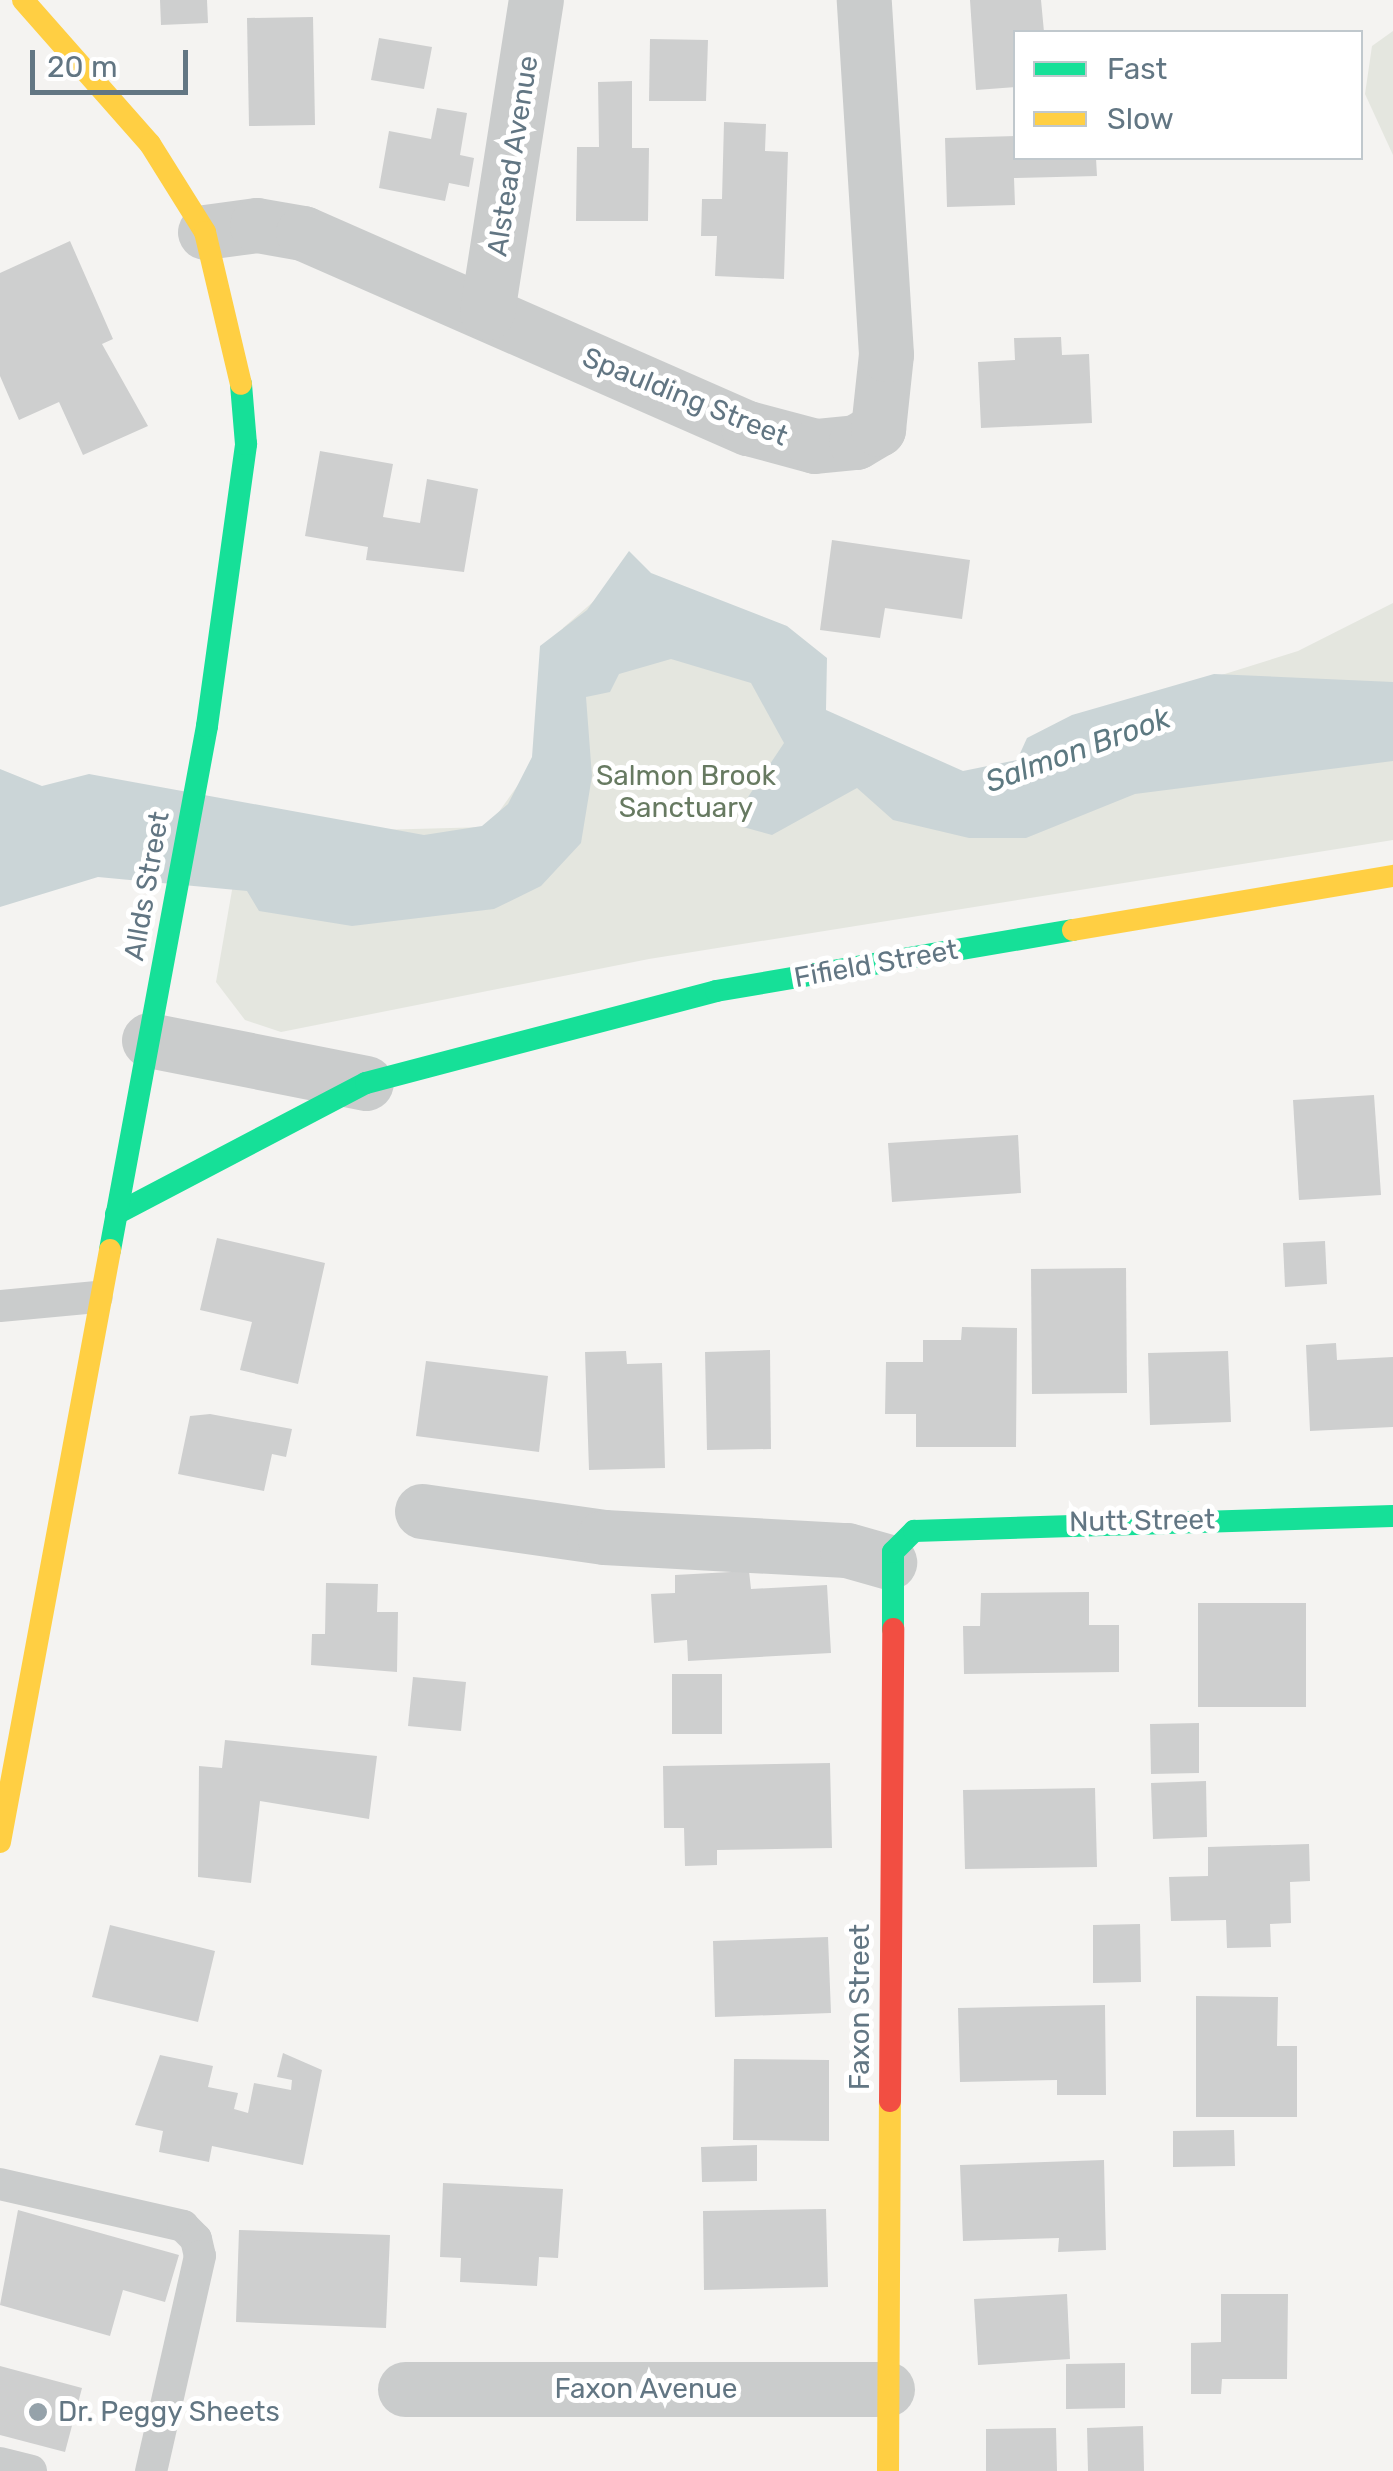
<!DOCTYPE html>
<style>
body{margin:0}
#map{position:relative;width:1393px;height:2471px;overflow:hidden;background:#f4f3f1;font-family:Rubik,sans-serif}
div>[style]{position:absolute}
.green>*{inset:0;background:#e4e6df}
.water>*{inset:0;background:#cbd5d7}
.building>*{inset:0;background:#cecfcf}
.lane>*{height:32px;margin:-16px;padding:0 16px;transform-origin:16px;border-radius:16px;background:#cacccc}
.street>*{height:55px;margin:-27.5px;padding:0 27.5px;transform-origin:27.5px;border-radius:27.5px;background:#cacccc}
.fast>*{height:22px;margin:-11px;padding:0 11px;transform-origin:11px;border-radius:11px;background:#16e098}
.slow>*{height:22px;margin:-11px;padding:0 11px;transform-origin:11px;border-radius:11px;background:#ffcf43}
.jam>*{height:22px;margin:-11px;padding:0 11px;transform-origin:11px;border-radius:11px;background:#f24e42}
.dots>*{width:28px;height:28px;translate:-50% -50%;box-sizing:border-box;border:5px solid #fff;border-radius:50%}
span{translate:-50% -50%;white-space:nowrap;text-align:center;line-height:1.15;-webkit-text-stroke:10px #fff;paint-order:stroke}
.street-label{font-size:28px;color:#627683}
.park-label{font-size:28px;color:#677a61}
.poi-label{font-size:28px;color:#627683}
.left{translate:0 -50%;text-align:left}
.water-label{font-size:30px;color:#5d7981;font-style:italic}
.legend{position:absolute;left:1013px;top:30px;width:350px;height:130px;box-sizing:border-box;background:#fff;border:2px solid #c0c8cd;margin:0;padding:12px 18px;list-style:none;font-size:30px;color:#627683}
.legend li{display:flex;align-items:center;gap:20px;height:50px}
.legend b{width:50px;border:2px solid #c0c8cd}
.scale{position:absolute;left:30px;top:50px;width:158px;height:45px;box-sizing:border-box;border:5px solid #627683;border-top:0;padding-left:12px;font-size:30px;line-height:35px;white-space:nowrap;color:#627683;-webkit-text-stroke:8px #fff;paint-order:stroke}
</style>
<div id="map">
<div class="green">
<div style="clip-path:polygon(1393px 31px,1393px 155px,1365px 94px,1372px 46px)"></div>
<div style="clip-path:polygon(594px 601px,931px 770px,1002px 772px,1135px 702px,1298px 651px,1393px 603px,1393px 840px,649px 959px,281px 1032px,245px 1020px,216px 982px,244px 821px,338px 831px,488px 827px,531px 767px,563px 628px)"></div>
</div>
<div class="water">
<div style="clip-path:polygon(629px 551px,651px 573px,787px 626px,827px 658px,826px 710px,963px 771px,1017px 760px,1027px 738px,1072px 715px,1214px 674px,1393px 682px,1393px 761px,1135px 794px,1026px 838px,969px 838px,893px 820px,857px 788px,772px 835px,743px 827px,740px 809px,784px 743px,751px 683px,671px 659px,619px 674px,610px 692px,586px 697px,592px 776px,581px 843px,541px 886px,494px 909px,352px 926px,259px 911px,247px 891px,98px 877px,0 907px,0 769px,42px 786px,89px 774px,424px 835px,482px 826px,508px 804px,532px 757px,540px 646px,587px 610px)"></div>
</div>
<div class="building">
<div style="clip-path:polygon(160px 0,207px 0,208px 23px,161px 25px)"></div>
<div style="clip-path:polygon(970px 0,1041px 0,1044px 32px,1016px 32px,1016px 87px,976px 90px)"></div>
<div style="clip-path:polygon(313px 17px,315px 125px,249px 126px,247px 18px)"></div>
<div style="clip-path:polygon(379px 38px,432px 47px,424px 89px,371px 80px)"></div>
<div style="clip-path:polygon(650px 39px,708px 40px,706px 101px,649px 101px)"></div>
<div style="clip-path:polygon(632px 81px,632px 148px,649px 148px,648px 221px,576px 221px,577px 147px,599px 147px,598px 82px)"></div>
<div style="clip-path:polygon(437px 108px,467px 113px,460px 155px,474px 158px,469px 187px,449px 183px,445px 201px,379px 188px,389px 131px,431px 139px)"></div>
<div style="clip-path:polygon(724px 122px,766px 124px,765px 151px,788px 152px,784px 279px,715px 276px,717px 236px,701px 236px,702px 199px,722px 199px)"></div>
<div style="clip-path:polygon(1016px 136px,1016px 158px,1096px 158px,1097px 176px,1014px 178px,1015px 205px,947px 207px,945px 138px)"></div>
<div style="clip-path:polygon(70px 241px,113px 339px,102px 344px,148px 426px,83px 455px,59px 402px,19px 420px,0 376px,0 273px)"></div>
<div style="clip-path:polygon(1061px 337px,1062px 355px,1089px 354px,1092px 423px,981px 428px,978px 362px,1015px 360px,1014px 338px)"></div>
<div style="clip-path:polygon(320px 451px,393px 464px,383px 517px,420px 523px,427px 479px,478px 489px,464px 572px,366px 560px,368px 547px,305px 536px)"></div>
<div style="clip-path:polygon(832px 540px,970px 560px,962px 619px,885px 608px,880px 638px,820px 630px)"></div>
<div style="clip-path:polygon(1374px 1095px,1381px 1195px,1299px 1200px,1293px 1100px)"></div>
<div style="clip-path:polygon(1018px 1135px,1021px 1193px,892px 1202px,888px 1143px)"></div>
<div style="clip-path:polygon(217px 1238px,325px 1263px,298px 1384px,240px 1370px,252px 1322px,200px 1310px)"></div>
<div style="clip-path:polygon(1325px 1241px,1327px 1284px,1285px 1287px,1283px 1243px)"></div>
<div style="clip-path:polygon(1126px 1268px,1127px 1393px,1032px 1394px,1031px 1269px)"></div>
<div style="clip-path:polygon(962px 1327px,1017px 1328px,1016px 1447px,916px 1447px,916px 1414px,885px 1414px,886px 1362px,923px 1362px,923px 1340px,961px 1340px)"></div>
<div style="clip-path:polygon(1336px 1343px,1337px 1360px,1393px 1357px,1393px 1427px,1310px 1431px,1306px 1345px)"></div>
<div style="clip-path:polygon(770px 1350px,771px 1449px,707px 1450px,705px 1352px)"></div>
<div style="clip-path:polygon(626px 1351px,627px 1364px,662px 1363px,665px 1468px,589px 1470px,585px 1352px)"></div>
<div style="clip-path:polygon(1228px 1351px,1231px 1422px,1150px 1425px,1148px 1353px)"></div>
<div style="clip-path:polygon(426px 1361px,548px 1376px,539px 1452px,416px 1436px)"></div>
<div style="clip-path:polygon(210px 1414px,292px 1429px,286px 1457px,272px 1454px,264px 1491px,178px 1474px,190px 1416px)"></div>
<div style="clip-path:polygon(749px 1571px,751px 1589px,827px 1585px,831px 1653px,688px 1661px,687px 1640px,654px 1643px,651px 1594px,675px 1593px,675px 1575px)"></div>
<div style="clip-path:polygon(326px 1583px,378px 1584px,377px 1612px,398px 1612px,397px 1672px,311px 1665px,312px 1634px,325px 1634px)"></div>
<div style="clip-path:polygon(1089px 1592px,1089px 1625px,1119px 1625px,1119px 1672px,964px 1674px,963px 1626px,980px 1626px,981px 1593px)"></div>
<div style="clip-path:polygon(1198px 1603px,1306px 1603px,1306px 1707px,1198px 1707px)"></div>
<div style="clip-path:polygon(672px 1674px,722px 1674px,722px 1734px,672px 1734px)"></div>
<div style="clip-path:polygon(413px 1677px,466px 1682px,461px 1731px,408px 1726px)"></div>
<div style="clip-path:polygon(1199px 1723px,1199px 1773px,1151px 1774px,1150px 1724px)"></div>
<div style="clip-path:polygon(225px 1740px,377px 1756px,369px 1819px,260px 1801px,251px 1883px,198px 1877px,199px 1766px,222px 1768px)"></div>
<div style="clip-path:polygon(830px 1763px,832px 1848px,717px 1850px,717px 1865px,685px 1866px,684px 1828px,664px 1828px,663px 1766px)"></div>
<div style="clip-path:polygon(1206px 1781px,1207px 1837px,1153px 1839px,1151px 1783px)"></div>
<div style="clip-path:polygon(1095px 1788px,1097px 1867px,965px 1869px,963px 1790px)"></div>
<div style="clip-path:polygon(1309px 1844px,1310px 1881px,1290px 1882px,1291px 1923px,1270px 1924px,1271px 1947px,1227px 1948px,1226px 1920px,1171px 1921px,1169px 1877px,1208px 1876px,1208px 1847px)"></div>
<div style="clip-path:polygon(1140px 1924px,1141px 1982px,1093px 1983px,1093px 1925px)"></div>
<div style="clip-path:polygon(110px 1925px,215px 1951px,198px 2022px,92px 1997px)"></div>
<div style="clip-path:polygon(828px 1937px,831px 2013px,715px 2017px,713px 1941px)"></div>
<div style="clip-path:polygon(1196px 1996px,1278px 1997px,1277px 2046px,1297px 2046px,1297px 2117px,1196px 2117px)"></div>
<div style="clip-path:polygon(1105px 2005px,1106px 2095px,1057px 2095px,1057px 2080px,960px 2082px,958px 2008px)"></div>
<div style="clip-path:polygon(283px 2053px,322px 2070px,303px 2165px,212px 2146px,209px 2162px,159px 2152px,163px 2131px,135px 2125px,160px 2055px,213px 2066px,208px 2087px,238px 2093px,234px 2109px,248px 2113px,254px 2083px,291px 2090px,292px 2080px,277px 2077px)"></div>
<div style="clip-path:polygon(734px 2059px,829px 2060px,829px 2141px,733px 2140px)"></div>
<div style="clip-path:polygon(1234px 2130px,1235px 2166px,1173px 2167px,1173px 2131px)"></div>
<div style="clip-path:polygon(757px 2145px,757px 2181px,702px 2182px,701px 2147px)"></div>
<div style="clip-path:polygon(1104px 2160px,1106px 2250px,1058px 2252px,1059px 2238px,963px 2241px,960px 2165px)"></div>
<div style="clip-path:polygon(443px 2183px,563px 2189px,558px 2258px,539px 2257px,537px 2286px,460px 2282px,461px 2258px,440px 2257px)"></div>
<div style="clip-path:polygon(826px 2209px,828px 2287px,704px 2290px,703px 2211px)"></div>
<div style="clip-path:polygon(18px 2210px,179px 2255px,165px 2302px,123px 2290px,110px 2336px,0 2305px)"></div>
<div style="clip-path:polygon(239px 2230px,390px 2235px,386px 2328px,236px 2322px)"></div>
<div style="clip-path:polygon(1067px 2294px,1070px 2359px,978px 2365px,974px 2299px)"></div>
<div style="clip-path:polygon(1221px 2294px,1288px 2294px,1287px 2379px,1222px 2379px,1221px 2394px,1191px 2394px,1191px 2343px,1221px 2342px)"></div>
<div style="clip-path:polygon(1125px 2363px,1125px 2408px,1066px 2409px,1066px 2364px)"></div>
<div style="clip-path:polygon(0 2366px,82px 2388px,65px 2452px,0 2435px)"></div>
<div style="clip-path:polygon(1143px 2426px,1144px 2471px,1088px 2471px,1087px 2428px)"></div>
<div style="clip-path:polygon(1056px 2428px,1057px 2471px,986px 2471px,986px 2429px)"></div>
</div>
<div class="lane">
<div style="left:0;top:1306px;width:97px;rotate:-5.3deg"></div>
<div style="left:0;top:2184px;width:188px;rotate:12.9deg"></div>
<div style="left:183px;top:2226px;width:18px;rotate:45deg"></div>
<div style="left:196px;top:2239px;width:17px;rotate:77deg"></div>
<div style="left:200px;top:2256px;width:221px;rotate:102.8deg"></div>
<div style="left:0;top:2463px;width:32px;rotate:14deg"></div>
</div>
<div class="street">
<div style="left:205px;top:232px;width:52px;rotate:-7.7deg"></div>
<div style="left:257px;top:225px;width:47px;rotate:9.9deg"></div>
<div style="left:303px;top:233px;width:486px;rotate:23.7deg"></div>
<div style="left:748px;top:428px;width:69px;rotate:15deg"></div>
<div style="left:815px;top:446px;width:41px;rotate:-5.6deg"></div>
<div style="left:856px;top:442px;width:26px;rotate:-31deg"></div>
<div style="left:878px;top:429px;width:75px;rotate:-83.9deg"></div>
<div style="left:886px;top:354px;width:355px;rotate:-93.6deg"></div>
<div style="left:487px;top:312px;width:316px;rotate:-81.1deg"></div>
<div style="left:149px;top:1040px;width:221px;rotate:11.2deg"></div>
<div style="left:422px;top:1511px;width:184px;rotate:8.1deg"></div>
<div style="left:604px;top:1537px;width:243px;rotate:3.1deg"></div>
<div style="left:847px;top:1550px;width:44px;rotate:15.9deg"></div>
<div style="left:405px;top:2389px;width:482px"></div>
</div>
<div class="fast">
<div style="left:116px;top:1214px;width:282px;rotate:-27.7deg"></div>
<div style="left:366px;top:1083px;width:362px;rotate:-14.7deg"></div>
<div style="left:716px;top:991px;width:362px;rotate:-9.7deg"></div>
<div style="left:110px;top:1250px;width:533px;rotate:-79.51deg"></div>
<div style="left:207px;top:726px;width:285px;rotate:-82.1deg"></div>
<div style="left:246px;top:444px;width:60px;rotate:-94.8deg"></div>
<div style="left:893px;top:1629px;width:77px;rotate:-90deg"></div>
<div style="left:893px;top:1552px;width:30px;rotate:-45deg"></div>
<div style="left:914px;top:1531px;width:479px;rotate:-1.8deg"></div>
</div>
<div class="slow">
<div style="left:23px;top:0;width:192px;rotate:48.6deg"></div>
<div style="left:150px;top:144px;width:104px;rotate:58deg"></div>
<div style="left:205px;top:232px;width:156px;rotate:76.7deg"></div>
<div style="left:1073px;top:930px;width:325px;rotate:-9.6deg"></div>
<div style="left:0;top:1842px;width:602px;rotate:-79.47deg"></div>
<div style="left:888px;top:2471px;width:370px;rotate:-89.7deg"></div>
</div>
<div class="jam">
<div style="left:890px;top:2101px;width:472px;rotate:-89.6deg"></div>
</div>
<div class="dots">
<div style="left:38px;top:2412px;background:#95a2aa"></div>
</div>
<div class="street-label">
<span style="left:513px;top:156px;rotate:-81deg">Alstead Avenue</span>
<span style="left:685px;top:397px;rotate:22deg">Spaulding Street</span>
<span style="left:147px;top:886px;rotate:-80deg">Allds Street</span>
<span style="left:876px;top:964px;rotate:-10deg">Fifield Street</span>
<span style="left:1142px;top:1521px;rotate:-1deg">Nutt Street</span>
<span style="left:860px;top:2007px;rotate:-90deg">Faxon Street</span>
<span style="left:646px;top:2389px">Faxon Avenue</span>
</div>
<div class="park-label">
<span style="left:686px;top:792px">Salmon Brook<br>Sanctuary</span>
</div>
<div class="poi-label">
<span class="left" style="left:58px;top:2412px">Dr. Peggy Sheets</span>
</div>
<div class="water-label">
<span style="left:1078px;top:750px;rotate:-20deg">Salmon Brook</span>
</div>
<ul class="legend">
<li><b style="height:12px;background:#16e098"></b>Fast</li>
<li><b style="height:12px;background:#ffcf43"></b>Slow</li>
</ul>
<div class="scale">20 m</div>
</div>
